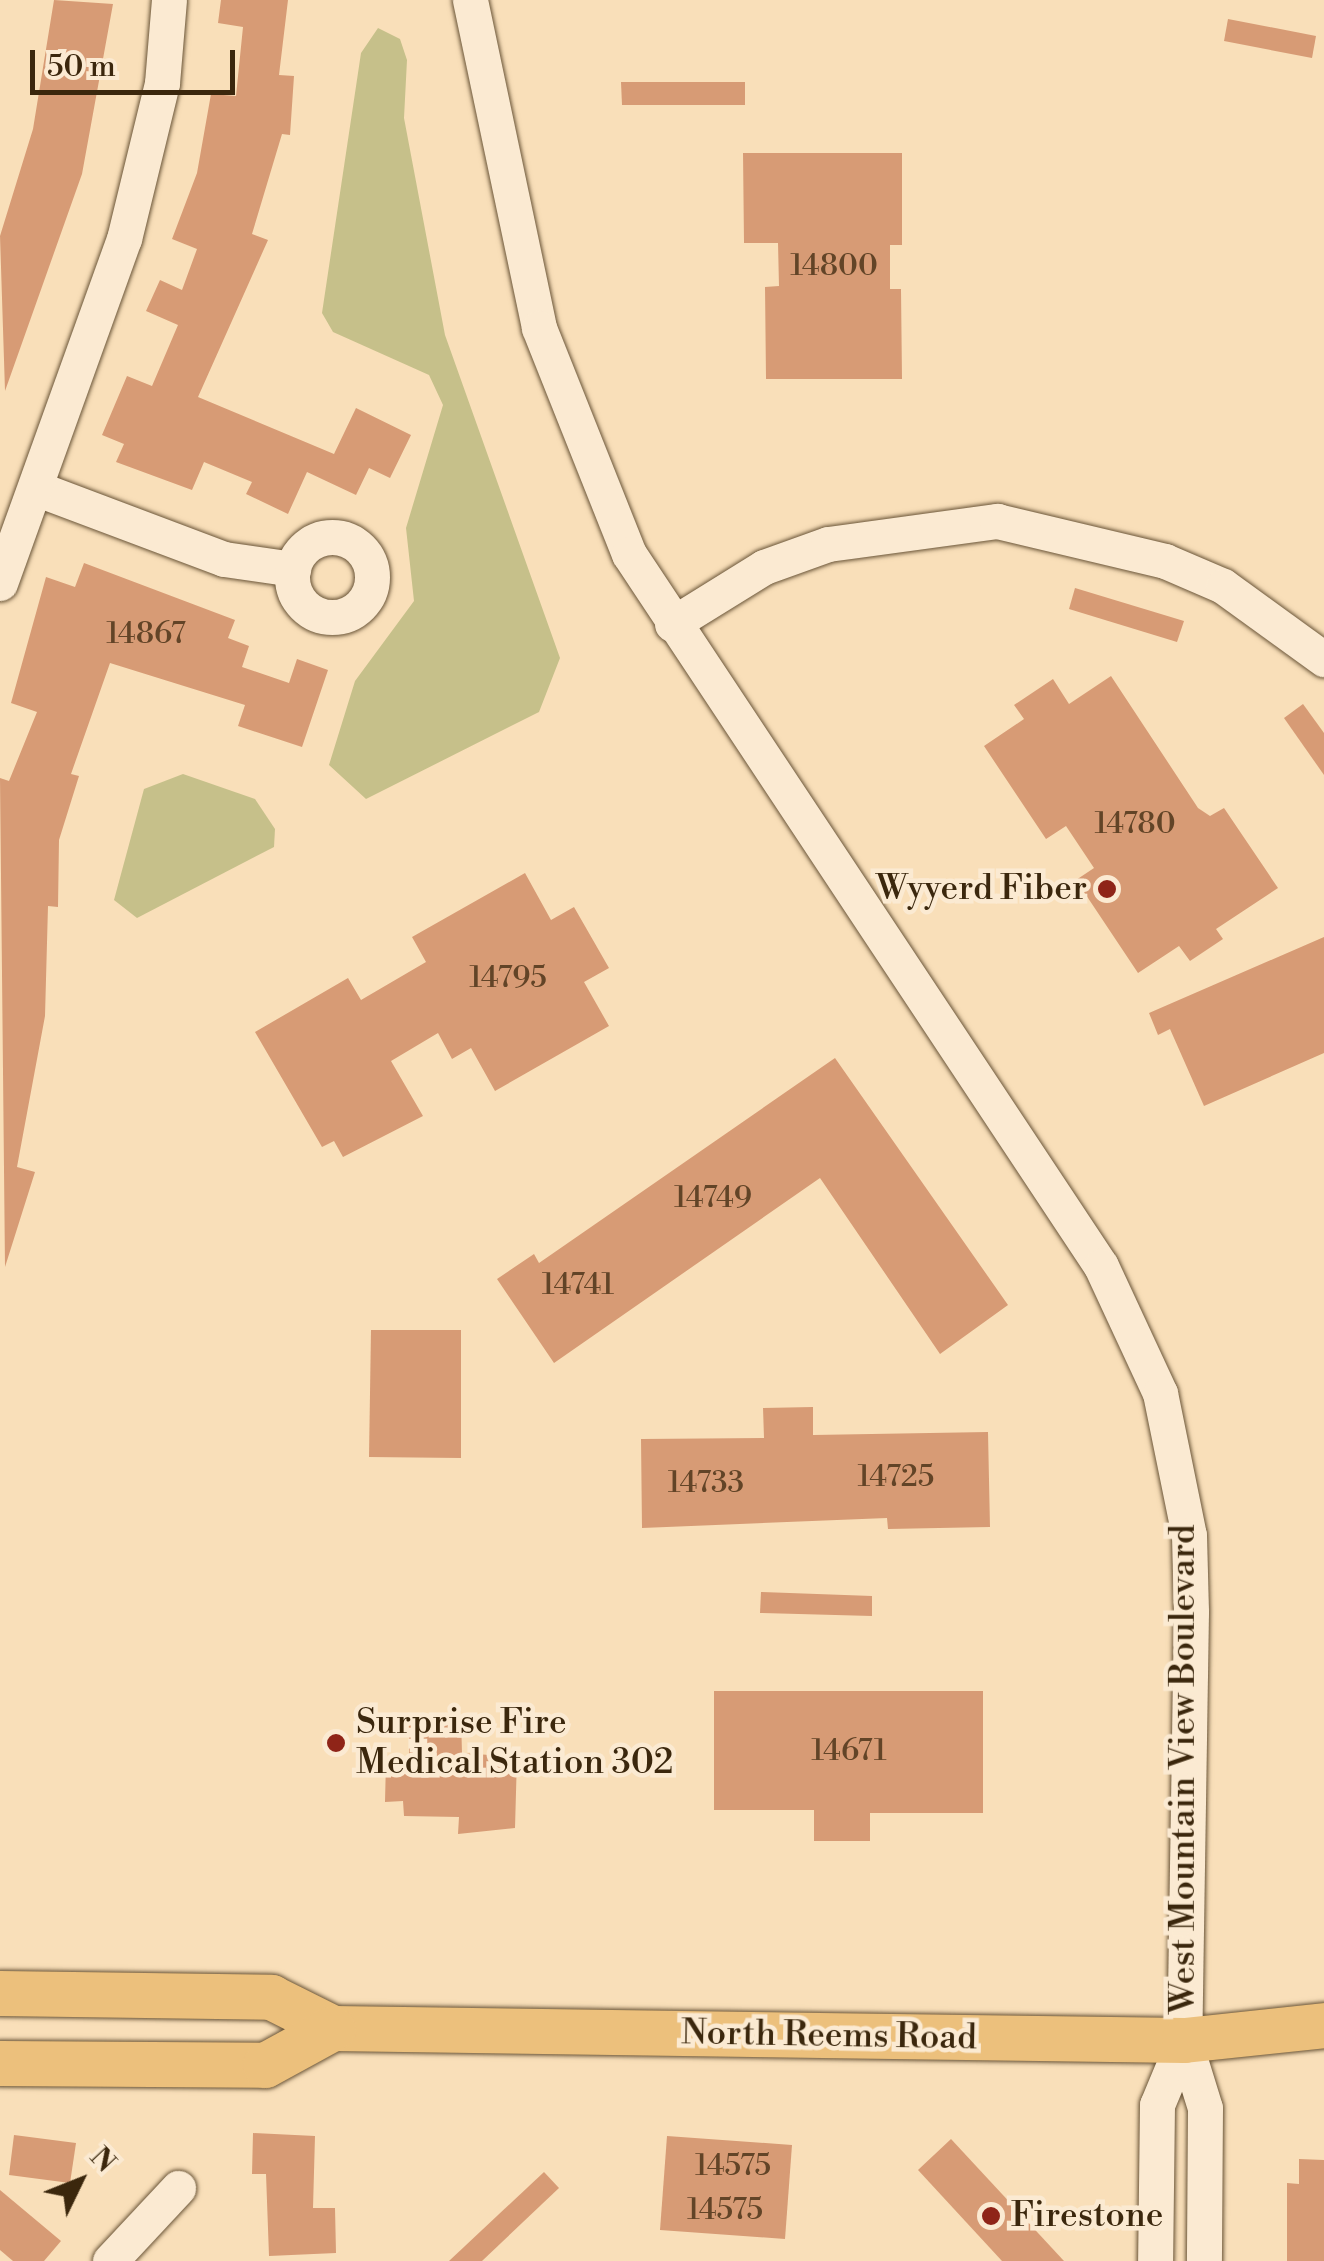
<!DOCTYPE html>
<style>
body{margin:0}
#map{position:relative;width:1324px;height:2261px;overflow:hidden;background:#f9dfb9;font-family:"Libre Bodoni",serif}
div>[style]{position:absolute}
.green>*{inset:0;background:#c6c08a}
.building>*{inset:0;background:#d79b75}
.roads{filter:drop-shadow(0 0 2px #6a5538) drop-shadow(0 0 2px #6a5538)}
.minor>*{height:35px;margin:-17.5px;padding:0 17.5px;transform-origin:17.5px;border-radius:17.5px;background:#fbead2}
.minor>.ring{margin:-17.5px;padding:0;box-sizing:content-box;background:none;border:35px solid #fbead2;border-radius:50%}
.major>*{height:45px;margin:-22.5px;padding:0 22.5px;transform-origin:22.5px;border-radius:22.5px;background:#ecc07c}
.dots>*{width:28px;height:28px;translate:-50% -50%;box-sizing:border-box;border:5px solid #fbead2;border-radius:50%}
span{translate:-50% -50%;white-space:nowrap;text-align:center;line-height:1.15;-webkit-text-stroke:9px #fbead2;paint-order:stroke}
.number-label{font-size:30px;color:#624427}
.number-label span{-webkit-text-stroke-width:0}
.poi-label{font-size:35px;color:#3b270d}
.right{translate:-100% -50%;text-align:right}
.left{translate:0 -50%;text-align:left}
.street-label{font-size:35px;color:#3b270d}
.north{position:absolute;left:30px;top:2131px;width:100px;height:100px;-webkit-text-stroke:8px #fbead2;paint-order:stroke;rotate:47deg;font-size:28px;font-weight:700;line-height:40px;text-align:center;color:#3b270d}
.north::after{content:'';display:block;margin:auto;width:35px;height:45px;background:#3b270d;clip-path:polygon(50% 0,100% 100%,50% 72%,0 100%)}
.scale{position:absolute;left:30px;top:50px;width:205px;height:45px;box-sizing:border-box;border:5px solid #3b270d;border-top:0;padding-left:12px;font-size:30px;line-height:35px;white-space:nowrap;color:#3b270d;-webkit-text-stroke:8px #fbead2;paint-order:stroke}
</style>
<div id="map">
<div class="green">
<div style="clip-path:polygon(378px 28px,400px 39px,407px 60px,404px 118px,445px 335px,560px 658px,539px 712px,366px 799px,329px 765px,355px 681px,414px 601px,406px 528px,443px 405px,429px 375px,333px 332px,322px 313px,361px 53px)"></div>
<div style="clip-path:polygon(183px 774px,255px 799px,275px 829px,274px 847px,137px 918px,114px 900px,144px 789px)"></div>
</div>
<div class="building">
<div style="clip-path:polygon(54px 0,113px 4px,82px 174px,5px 391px,0 236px,33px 129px)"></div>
<div style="clip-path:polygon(221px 0,288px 0,279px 75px,294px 76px,290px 135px,282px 134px,252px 234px,268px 240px,198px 397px,334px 454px,356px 408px,411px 435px,390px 478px,369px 468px,356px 495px,307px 472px,288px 514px,246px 494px,252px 482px,204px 462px,192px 490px,116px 462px,124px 444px,102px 435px,127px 376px,152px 386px,178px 325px,146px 311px,160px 280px,182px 290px,197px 249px,172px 239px,197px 173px,211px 94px,236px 96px,243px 27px,218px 23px)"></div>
<div style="clip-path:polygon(1228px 19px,1316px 36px,1312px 58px,1224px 41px)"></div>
<div style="clip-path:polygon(621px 82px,745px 82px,745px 105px,622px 105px)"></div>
<div style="clip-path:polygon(743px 153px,902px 153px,902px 245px,890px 245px,890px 289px,901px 289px,902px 379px,766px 379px,765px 287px,779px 286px,778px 243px,744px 243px)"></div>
<div style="clip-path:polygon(84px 563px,235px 620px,228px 638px,249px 646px,242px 667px,289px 683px,297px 659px,328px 670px,302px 747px,238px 726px,245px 705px,110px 663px,71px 774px,79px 776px,59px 840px,58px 907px,48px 906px,45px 1016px,17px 1167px,35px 1172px,5px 1267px,0 778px,9px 781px,37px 712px,11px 703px,46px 577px,75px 587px)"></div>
<div style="clip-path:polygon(1075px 588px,1184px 621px,1177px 642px,1069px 609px)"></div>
<div style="clip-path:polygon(1111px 676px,1198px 808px,1210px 816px,1224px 808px,1278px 888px,1216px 929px,1223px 939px,1190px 961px,1179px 946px,1138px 973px,1076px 880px,1094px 868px,1066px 826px,1046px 839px,984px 746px,1024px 719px,1014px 705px,1053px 679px,1069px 704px)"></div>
<div style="clip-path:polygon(1303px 704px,1324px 733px,1324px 775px,1284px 718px)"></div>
<div style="clip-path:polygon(525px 873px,551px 920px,574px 907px,609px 968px,584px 982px,609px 1026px,495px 1091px,471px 1048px,452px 1059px,438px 1033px,391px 1061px,423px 1116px,343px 1157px,334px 1141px,322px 1147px,255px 1032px,348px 978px,361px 1000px,426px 962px,412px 937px)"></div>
<div style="clip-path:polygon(1324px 937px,1324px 1053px,1204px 1106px,1170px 1029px,1158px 1035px,1149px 1013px)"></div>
<div style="clip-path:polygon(835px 1058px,1008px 1305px,940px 1354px,820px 1178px,554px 1363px,497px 1279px,534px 1254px,539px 1263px)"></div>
<div style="clip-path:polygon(371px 1330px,461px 1330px,461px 1458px,369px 1457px)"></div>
<div style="clip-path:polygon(813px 1407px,813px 1435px,988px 1432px,990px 1527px,888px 1529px,887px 1518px,642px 1528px,641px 1439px,764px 1438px,763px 1408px)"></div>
<div style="clip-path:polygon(761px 1592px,872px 1596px,872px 1616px,760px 1613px)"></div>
<div style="clip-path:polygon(714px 1691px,983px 1691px,983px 1813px,870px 1813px,870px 1841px,814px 1841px,814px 1810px,714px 1810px)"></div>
<div style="clip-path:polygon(409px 1716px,461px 1718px,462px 1753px,517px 1757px,515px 1828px,458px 1834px,459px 1817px,404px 1816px,403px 1801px,385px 1802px,386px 1761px,409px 1761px)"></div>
<div style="clip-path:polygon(253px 2133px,315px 2136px,313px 2208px,335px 2208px,336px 2253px,269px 2256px,266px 2174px,252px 2174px)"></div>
<div style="clip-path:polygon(14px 2135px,76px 2143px,70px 2183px,9px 2175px)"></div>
<div style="clip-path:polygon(667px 2136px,792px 2145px,785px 2239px,660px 2230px)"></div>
<div style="clip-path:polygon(951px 2139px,1064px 2261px,1002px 2261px,918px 2170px)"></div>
<div style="clip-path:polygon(1299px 2159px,1324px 2160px,1324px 2261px,1287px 2261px,1287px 2183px,1299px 2184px)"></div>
<div style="clip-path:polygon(544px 2172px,559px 2188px,482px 2261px,449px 2261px)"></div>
<div style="clip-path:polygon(0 2190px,61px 2241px,44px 2261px,13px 2261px,0 2250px)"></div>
</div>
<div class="roads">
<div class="minor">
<div style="left:470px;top:0;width:335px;rotate:78.1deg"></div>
<div style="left:539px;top:328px;width:243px;rotate:68.3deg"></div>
<div style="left:629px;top:554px;width:854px;rotate:56.46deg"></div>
<div style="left:1101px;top:1266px;width:140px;rotate:65.1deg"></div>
<div style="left:1160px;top:1393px;width:145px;rotate:78.5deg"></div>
<div style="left:1189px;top:1535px;width:77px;rotate:88.5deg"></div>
<div style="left:1191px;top:1612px;width:428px;rotate:90.9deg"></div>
<div style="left:1184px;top:2040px;width:70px;rotate:112.6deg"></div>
<div style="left:1157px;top:2105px;width:156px;rotate:90.7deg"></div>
<div style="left:38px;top:489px;width:199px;rotate:20.6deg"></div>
<div style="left:224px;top:559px;width:70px;rotate:8.2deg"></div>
<div class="ring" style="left:292px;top:537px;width:45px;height:45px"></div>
<div style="left:0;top:583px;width:366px;rotate:-70.2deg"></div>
<div style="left:124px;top:239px;width:161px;rotate:-76.3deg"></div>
<div style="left:162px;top:83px;width:83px;rotate:-85.2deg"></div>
<div style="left:672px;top:624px;width:108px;rotate:-31.8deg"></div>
<div style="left:764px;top:567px;width:68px;rotate:-19.8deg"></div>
<div style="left:828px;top:544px;width:171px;rotate:-7.8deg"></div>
<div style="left:997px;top:521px;width:173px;rotate:13.4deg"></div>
<div style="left:1165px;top:561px;width:63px;rotate:23.3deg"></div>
<div style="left:1223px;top:586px;width:125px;rotate:35.9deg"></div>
<div style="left:1184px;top:2040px;width:71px;rotate:72.8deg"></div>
<div style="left:1205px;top:2108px;width:153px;rotate:90.4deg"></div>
<div style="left:110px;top:2261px;width:100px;rotate:-47deg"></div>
</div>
<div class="major">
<div style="left:0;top:1993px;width:271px;rotate:0.8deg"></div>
<div style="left:271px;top:1997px;width:69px;rotate:26.6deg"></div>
<div style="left:333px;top:2028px;width:851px;rotate:0.81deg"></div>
<div style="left:1184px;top:2040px;width:141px;rotate:-6.1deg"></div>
<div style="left:0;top:2063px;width:265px;rotate:0.4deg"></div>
<div style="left:265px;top:2065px;width:77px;rotate:-28.6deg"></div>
</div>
</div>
<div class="dots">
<div style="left:1107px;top:889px;background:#8f2418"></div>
<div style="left:336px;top:1743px;background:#8f2418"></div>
<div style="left:991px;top:2216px;background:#8f2418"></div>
</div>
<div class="number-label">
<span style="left:834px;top:266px">14800</span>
<span style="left:146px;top:634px">14867</span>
<span style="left:1135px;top:824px">14780</span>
<span style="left:508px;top:978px">14795</span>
<span style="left:713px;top:1198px">14749</span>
<span style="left:578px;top:1285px">14741</span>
<span style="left:896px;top:1477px">14725</span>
<span style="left:706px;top:1483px">14733</span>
<span style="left:849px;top:1751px">14671</span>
<span style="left:733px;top:2166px">14575</span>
<span style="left:725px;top:2210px">14575</span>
</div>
<div class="poi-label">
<span class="right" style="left:1087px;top:889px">Wyyerd Fiber</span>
<span class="left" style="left:356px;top:1743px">Surprise Fire<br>Medical Station 302</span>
<span class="left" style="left:1011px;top:2216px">Firestone</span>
</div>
<div class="street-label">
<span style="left:1184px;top:1769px;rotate:-90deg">West Mountain View Boulevard</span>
<span style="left:829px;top:2036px;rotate:1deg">North Reems Road</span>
</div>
<div class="north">N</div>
<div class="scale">50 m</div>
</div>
